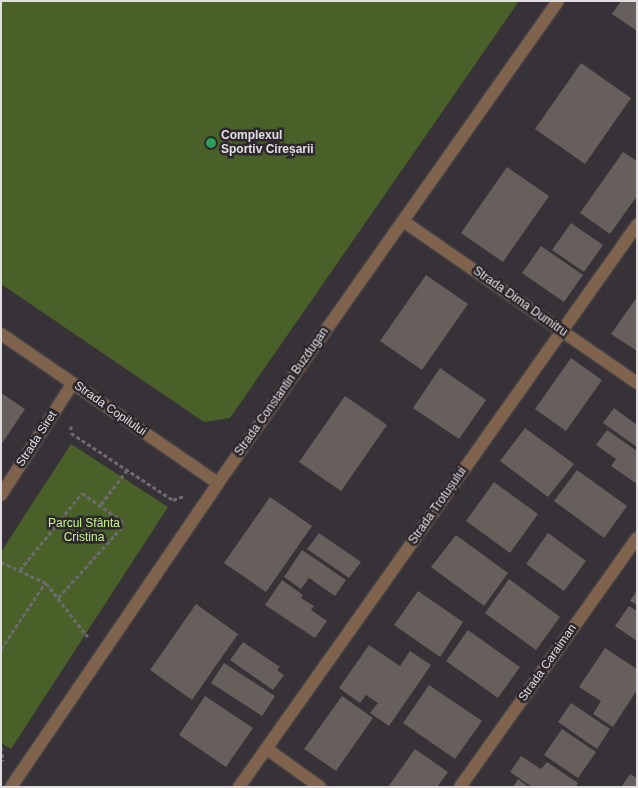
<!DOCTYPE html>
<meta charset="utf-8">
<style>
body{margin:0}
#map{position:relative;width:638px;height:788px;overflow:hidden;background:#373237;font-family:Helvetica,sans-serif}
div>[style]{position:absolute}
.green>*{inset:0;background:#4a6029}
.building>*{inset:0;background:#665f5b}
.path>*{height:3px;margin-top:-1.5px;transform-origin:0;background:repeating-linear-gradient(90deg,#6f6a6f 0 4px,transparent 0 6.5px)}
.roads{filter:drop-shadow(0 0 1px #524e52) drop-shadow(0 0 1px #524e52)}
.minor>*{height:12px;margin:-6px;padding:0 6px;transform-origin:6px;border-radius:6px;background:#80634d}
.dots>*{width:14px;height:14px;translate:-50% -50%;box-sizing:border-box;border:2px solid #2d282d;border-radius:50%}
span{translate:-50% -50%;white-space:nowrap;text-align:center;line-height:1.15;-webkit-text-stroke:5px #2d282d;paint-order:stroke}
.poi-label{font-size:12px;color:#e1dee1;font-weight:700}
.left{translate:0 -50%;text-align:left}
.street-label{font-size:12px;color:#e1dee1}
.park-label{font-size:12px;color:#c6f289}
.frame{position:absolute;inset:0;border:2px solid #e1dee1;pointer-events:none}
</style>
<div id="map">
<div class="green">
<div style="clip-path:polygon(1px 1px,519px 1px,230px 418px,204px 422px,1px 284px)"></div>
<div style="clip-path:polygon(71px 444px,168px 507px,11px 749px,1px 743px,1px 552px)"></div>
</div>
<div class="building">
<div style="clip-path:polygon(621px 1px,637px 1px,637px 31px,612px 14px)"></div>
<div style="clip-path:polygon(581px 63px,631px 98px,585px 164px,535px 129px)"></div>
<div style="clip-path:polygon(623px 152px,637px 161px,637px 196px,610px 234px,580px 213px)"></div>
<div style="clip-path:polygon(507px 167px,549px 196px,503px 262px,461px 233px)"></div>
<div style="clip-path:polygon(571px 223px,603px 245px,584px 272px,552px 250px)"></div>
<div style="clip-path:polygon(541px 246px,583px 275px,564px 302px,522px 273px)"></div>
<div style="clip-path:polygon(426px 275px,468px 304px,422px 370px,380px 341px)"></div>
<div style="clip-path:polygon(637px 297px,637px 351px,611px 334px)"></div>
<div style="clip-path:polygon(571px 358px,602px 380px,566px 431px,535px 409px)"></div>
<div style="clip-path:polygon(440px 368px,486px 400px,459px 439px,413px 408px)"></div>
<div style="clip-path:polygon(1px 393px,25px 409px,1px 445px)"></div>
<div style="clip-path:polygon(345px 396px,387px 425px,341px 491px,299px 462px)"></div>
<div style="clip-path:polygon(614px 408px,637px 425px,637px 447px,603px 423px)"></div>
<div style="clip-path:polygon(525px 428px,574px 464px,548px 497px,500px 461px)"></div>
<div style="clip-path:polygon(607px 430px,637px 451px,637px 484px,611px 466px,616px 459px,596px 445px)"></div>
<div style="clip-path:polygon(577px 470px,627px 506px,604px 538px,554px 501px)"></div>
<div style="clip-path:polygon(494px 482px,538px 514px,510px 553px,466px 521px)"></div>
<div style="clip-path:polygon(270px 497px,312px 526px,266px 592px,224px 563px)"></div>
<div style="clip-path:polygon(319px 533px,361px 562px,349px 578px,307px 549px)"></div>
<div style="clip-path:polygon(548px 533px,586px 561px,564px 591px,526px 564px)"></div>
<div style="clip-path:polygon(456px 535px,508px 573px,484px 606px,431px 567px)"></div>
<div style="clip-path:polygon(302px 550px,346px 580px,335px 596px,309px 578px,301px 589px,284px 577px)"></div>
<div style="clip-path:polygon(509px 579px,560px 617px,536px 650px,485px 613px)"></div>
<div style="clip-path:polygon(282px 580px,303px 595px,301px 598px,314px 606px,311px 610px,327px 621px,315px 638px,265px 605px)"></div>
<div style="clip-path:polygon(637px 590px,637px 605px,630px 601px)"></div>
<div style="clip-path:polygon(418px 591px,463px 622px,440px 657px,394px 625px)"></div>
<div style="clip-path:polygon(196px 604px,238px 634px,192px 700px,150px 670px)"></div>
<div style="clip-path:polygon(629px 606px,637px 611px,637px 641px,615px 626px)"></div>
<div style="clip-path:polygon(468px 630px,520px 667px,498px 698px,446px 661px)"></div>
<div style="clip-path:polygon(243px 642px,280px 667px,277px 670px,284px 675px,273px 690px,230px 660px)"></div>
<div style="clip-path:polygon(369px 645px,400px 666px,410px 651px,431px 665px,389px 726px,370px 713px,378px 703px,366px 695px,360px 703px,339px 688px)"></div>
<div style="clip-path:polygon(605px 648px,637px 669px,637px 690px,613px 727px,593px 714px,601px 701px,579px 687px)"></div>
<div style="clip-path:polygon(224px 663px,275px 696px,262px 716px,211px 683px)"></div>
<div style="clip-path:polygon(429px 685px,482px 721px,455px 759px,403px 723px)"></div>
<div style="clip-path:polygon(205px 696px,253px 728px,226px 767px,179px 735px)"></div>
<div style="clip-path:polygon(342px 696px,373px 718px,336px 771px,304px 749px)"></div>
<div style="clip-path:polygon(571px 703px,610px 729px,597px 749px,558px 722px)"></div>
<div style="clip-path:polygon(562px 729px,596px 752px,578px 778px,544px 755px)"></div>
<div style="clip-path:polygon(415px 749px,448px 772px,437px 787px,388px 787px)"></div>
<div style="clip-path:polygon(521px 756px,541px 769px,547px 762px,578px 783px,576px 787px,532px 787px,510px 772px)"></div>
<div style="clip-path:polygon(630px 774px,637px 778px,637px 787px,621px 787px)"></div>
<div style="clip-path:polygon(518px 779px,529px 787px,513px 787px)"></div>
</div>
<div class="path">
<div style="left:71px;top:426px;width:7px;rotate:90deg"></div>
<div style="left:71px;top:433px;width:122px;rotate:33.3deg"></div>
<div style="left:173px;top:500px;width:12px;rotate:-20deg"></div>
<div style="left:101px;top:504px;width:43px;rotate:-52.6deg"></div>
<div style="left:1px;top:562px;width:50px;rotate:25deg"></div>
<div style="left:46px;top:583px;width:68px;rotate:52.1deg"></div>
<div style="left:20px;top:570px;width:99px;rotate:-51.2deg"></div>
<div style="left:82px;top:493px;width:49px;rotate:35deg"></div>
<div style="left:122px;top:521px;width:6px;rotate:90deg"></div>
<div style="left:122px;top:527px;width:97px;rotate:132.1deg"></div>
<div style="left:1px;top:649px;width:79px;rotate:-56.3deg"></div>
<div style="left:1px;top:747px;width:14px;rotate:82deg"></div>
</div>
<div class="roads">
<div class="minor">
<div style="left:403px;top:221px;width:285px;rotate:34.7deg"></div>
<div style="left:1px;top:334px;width:263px;rotate:34.5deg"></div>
<div style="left:1px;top:495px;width:133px;rotate:-57.3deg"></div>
<div style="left:267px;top:749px;width:65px;rotate:35.6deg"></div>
<div style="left:11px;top:787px;width:368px;rotate:-55.7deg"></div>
<div style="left:218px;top:483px;width:590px;rotate:-54.8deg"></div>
<div style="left:239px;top:787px;width:689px;rotate:-54.69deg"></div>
<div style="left:460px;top:787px;width:305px;rotate:-54.6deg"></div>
</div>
</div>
<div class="dots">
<div style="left:211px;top:143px;background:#2e9e5b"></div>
</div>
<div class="poi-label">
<span class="left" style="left:221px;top:143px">Complexul<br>Sportiv Cireșarii</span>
</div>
<div class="street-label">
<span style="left:520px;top:302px;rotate:35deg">Strada Dima Dumitru</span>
<span style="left:282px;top:392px;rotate:-55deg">Strada Constantin Buzdugan</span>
<span style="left:110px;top:409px;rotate:35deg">Strada Copilului</span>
<span style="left:37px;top:439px;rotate:-57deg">Strada Siret</span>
<span style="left:438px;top:506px;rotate:-55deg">Strada Trotușului</span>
<span style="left:548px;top:663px;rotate:-55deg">Strada Caraiman</span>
</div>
<div class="park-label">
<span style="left:84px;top:531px">Parcul Sfânta<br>Cristina</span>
</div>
<div class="frame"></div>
</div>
